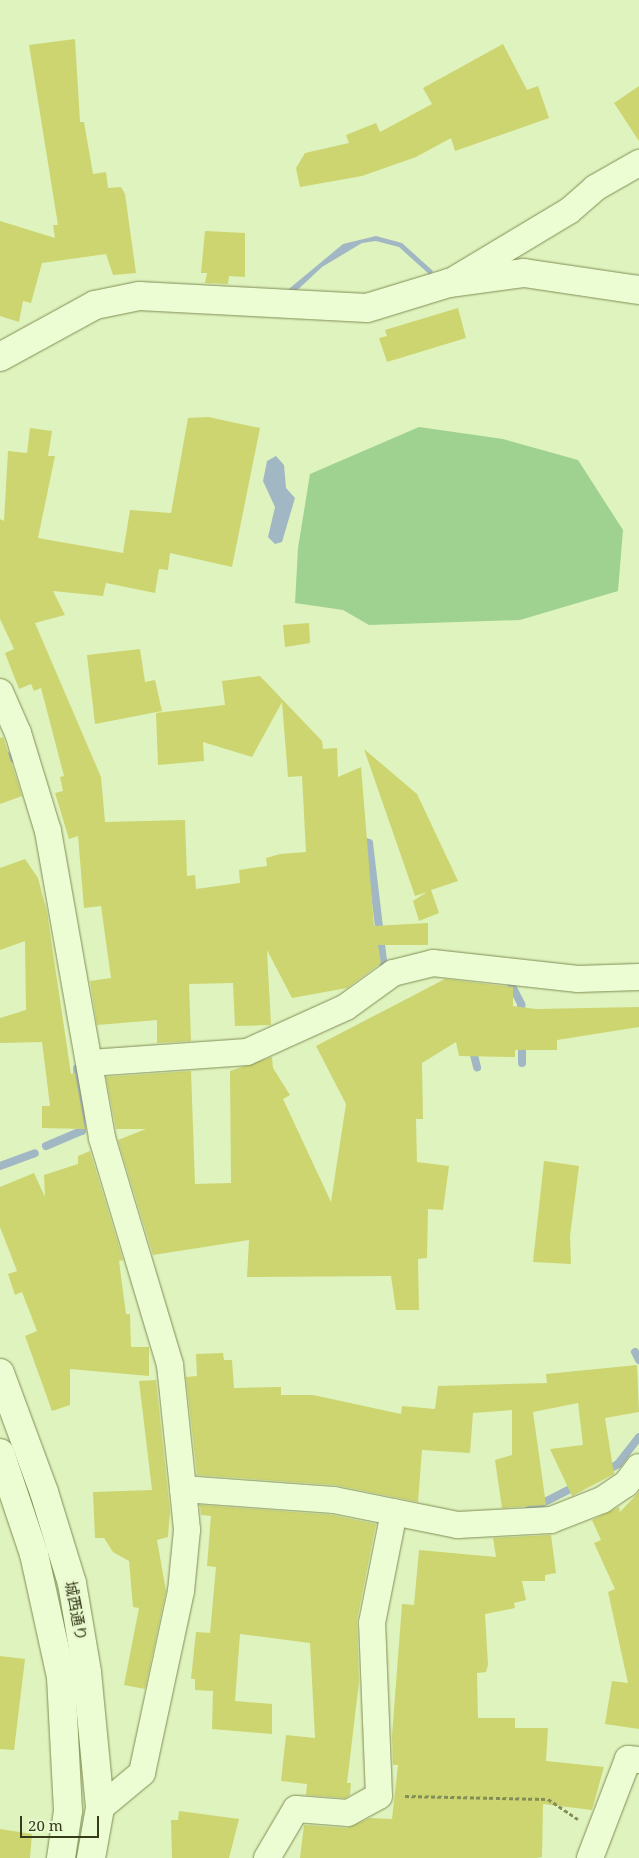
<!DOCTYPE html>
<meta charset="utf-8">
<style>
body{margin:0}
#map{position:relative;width:639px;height:1858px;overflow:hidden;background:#dff3be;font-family:"Noto Serif","Noto Sans JP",serif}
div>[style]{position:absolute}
.green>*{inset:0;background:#9fd291}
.water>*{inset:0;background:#a2b7c4}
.stream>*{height:8px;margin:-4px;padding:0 4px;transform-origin:4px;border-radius:4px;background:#a2b7c4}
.building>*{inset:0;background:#ccd570}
.path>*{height:3px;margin-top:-1.5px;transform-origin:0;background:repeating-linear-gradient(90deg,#828e55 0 4px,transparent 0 6.5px)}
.roads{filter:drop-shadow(0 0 1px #828e55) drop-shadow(0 0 1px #828e55)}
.street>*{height:26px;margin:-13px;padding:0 13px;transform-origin:13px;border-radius:13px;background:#edfdd3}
.secondary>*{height:28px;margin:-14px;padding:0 14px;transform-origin:14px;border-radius:14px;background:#edfdd3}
span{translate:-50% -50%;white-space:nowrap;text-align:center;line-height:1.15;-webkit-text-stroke:5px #e9f9cf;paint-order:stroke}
.street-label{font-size:15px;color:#363b1b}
.scale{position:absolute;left:20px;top:1816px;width:79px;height:22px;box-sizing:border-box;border:2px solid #363b1b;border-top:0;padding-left:6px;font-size:15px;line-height:18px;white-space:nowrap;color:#363b1b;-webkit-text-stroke:4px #e9f9cf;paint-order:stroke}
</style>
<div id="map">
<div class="green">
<div style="clip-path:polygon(419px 427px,503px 439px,578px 460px,623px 530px,618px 591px,520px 620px,369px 625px,343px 610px,295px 603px,298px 548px,310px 474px)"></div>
</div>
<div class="water">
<div style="clip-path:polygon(376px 236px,402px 243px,433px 271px,430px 275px,399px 247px,376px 241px,362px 243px,322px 267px,292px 295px,284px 293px,343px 244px)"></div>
<div style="clip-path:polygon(276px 456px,284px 465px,286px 488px,295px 498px,282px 542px,275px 544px,268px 537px,275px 507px,263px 481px,267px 461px)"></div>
</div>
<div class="stream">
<div style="left:0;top:753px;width:15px;rotate:23deg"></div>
<div style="left:358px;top:840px;width:11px;rotate:15deg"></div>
<div style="left:369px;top:843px;width:126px;rotate:83.2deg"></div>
<div style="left:510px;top:982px;width:25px;rotate:63deg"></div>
<div style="left:521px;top:1004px;width:12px;rotate:85deg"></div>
<div style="left:522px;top:1040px;width:23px;rotate:90deg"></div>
<div style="left:472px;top:1047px;width:21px;rotate:76deg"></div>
<div style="left:46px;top:1146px;width:39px;rotate:-23deg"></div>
<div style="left:82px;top:1131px;width:63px;rotate:-94.5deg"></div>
<div style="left:0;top:1166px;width:37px;rotate:-20deg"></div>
<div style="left:635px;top:1352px;width:9px;rotate:63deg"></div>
<div style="left:606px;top:1471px;width:14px;rotate:-30deg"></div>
<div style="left:618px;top:1464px;width:34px;rotate:-52deg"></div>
<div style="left:527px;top:1511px;width:57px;rotate:-27deg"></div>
</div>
<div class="building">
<div style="clip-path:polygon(75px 39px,80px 122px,84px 122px,93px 174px,106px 172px,108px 188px,121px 187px,125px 194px,136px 273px,113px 275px,106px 254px,42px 263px,31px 303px,23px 301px,19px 322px,0 316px,0 221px,55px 238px,53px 225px,58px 225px,29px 45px)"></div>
<div style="clip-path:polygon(503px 44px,527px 90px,538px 86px,549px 118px,455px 151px,451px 138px,416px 157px,362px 176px,300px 187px,296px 168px,305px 153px,349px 143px,346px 135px,376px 123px,380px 132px,432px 104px,423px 88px)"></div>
<div style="clip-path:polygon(639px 86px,639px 141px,614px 103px)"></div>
<div style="clip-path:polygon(205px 231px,245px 233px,245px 277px,229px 276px,228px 284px,205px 283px,207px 273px,201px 273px)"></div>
<div style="clip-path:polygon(458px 308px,466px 338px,387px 362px,379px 338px,387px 336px,385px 330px)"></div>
<div style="clip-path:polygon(208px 417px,260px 428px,232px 567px,170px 553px,168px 570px,159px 569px,155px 593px,106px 583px,103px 596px,53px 591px,65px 615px,35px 623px,101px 777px,105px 822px,185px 820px,187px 876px,195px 875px,196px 889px,240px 883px,239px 870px,267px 866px,266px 858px,280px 854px,306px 852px,302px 776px,288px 777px,282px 702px,252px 757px,203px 742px,204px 761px,158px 765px,156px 713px,225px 705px,222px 681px,260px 676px,322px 741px,323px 749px,337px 748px,338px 777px,361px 767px,374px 926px,428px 923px,428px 945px,378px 945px,381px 963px,347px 988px,292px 998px,267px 950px,271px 1025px,235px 1026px,233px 983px,189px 984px,191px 1041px,157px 1043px,157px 1020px,97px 1025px,90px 981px,111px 978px,101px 906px,84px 908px,78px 836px,69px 839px,55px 793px,63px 791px,60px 777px,64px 776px,41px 688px,34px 691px,31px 684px,19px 689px,5px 653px,14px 649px,0 619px,0 519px,4px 521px,8px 451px,27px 453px,30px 428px,52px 431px,48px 456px,55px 456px,38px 538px,123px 553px,130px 510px,171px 513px,188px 418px)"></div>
<div style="clip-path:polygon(309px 623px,310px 643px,285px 647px,283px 625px)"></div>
<div style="clip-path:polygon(140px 649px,145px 682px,155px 680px,162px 711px,95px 724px,87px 655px)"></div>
<div style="clip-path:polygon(3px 737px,22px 796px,0 804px,0 738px)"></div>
<div style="clip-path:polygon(364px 749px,417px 794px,458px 881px,431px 890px,439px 913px,419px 921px,413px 901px,427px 892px,415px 896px)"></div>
<div style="clip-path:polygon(25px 859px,38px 878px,47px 912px,71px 1074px,75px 1073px,85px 1129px,42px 1128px,42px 1106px,50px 1106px,42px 1042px,0 1043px,0 1018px,26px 1010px,25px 941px,0 950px,0 868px)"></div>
<div style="clip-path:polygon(445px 979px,513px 987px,513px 1006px,536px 1009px,639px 1007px,639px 1027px,557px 1040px,557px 1050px,515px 1050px,515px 1057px,459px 1056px,456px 1042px,422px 1063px,423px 1119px,416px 1119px,417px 1162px,449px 1166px,443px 1210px,428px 1209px,427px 1258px,418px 1259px,419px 1310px,396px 1310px,391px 1276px,247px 1277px,249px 1240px,153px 1255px,118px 1140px,146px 1129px,116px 1129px,106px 1077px,191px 1071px,195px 1184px,231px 1183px,230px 1071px,272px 1057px,273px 1068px,290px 1095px,283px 1099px,331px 1202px,346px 1104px,316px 1046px)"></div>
<div style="clip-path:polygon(90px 1151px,123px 1260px,119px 1261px,126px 1314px,130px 1314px,131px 1347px,149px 1347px,149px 1376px,70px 1369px,70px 1405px,52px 1411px,25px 1336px,37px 1331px,22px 1292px,15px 1295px,8px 1274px,17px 1271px,0 1227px,0 1187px,34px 1173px,45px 1197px,44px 1175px,78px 1164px,78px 1156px)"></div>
<div style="clip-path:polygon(544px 1161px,579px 1166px,570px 1236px,571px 1264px,533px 1262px)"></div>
<div style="clip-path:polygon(223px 1353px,224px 1360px,232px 1360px,234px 1388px,281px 1387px,281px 1395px,313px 1395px,401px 1414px,402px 1406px,435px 1409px,438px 1386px,547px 1383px,546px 1374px,637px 1365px,639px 1412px,605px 1418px,614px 1474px,572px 1496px,550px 1449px,583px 1445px,578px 1403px,533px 1412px,546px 1505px,502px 1508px,495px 1460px,512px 1455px,512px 1410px,473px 1413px,470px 1453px,422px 1450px,418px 1502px,335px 1485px,197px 1475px,186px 1377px,197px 1376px,196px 1354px)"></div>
<div style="clip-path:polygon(156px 1380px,170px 1511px,168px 1537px,157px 1540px,166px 1591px,145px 1689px,124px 1685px,139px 1608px,133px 1607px,129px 1561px,113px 1552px,104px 1538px,95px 1538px,93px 1492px,152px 1490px,139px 1381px)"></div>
<div style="clip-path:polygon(639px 1492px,639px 1729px,605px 1724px,612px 1681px,628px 1683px,608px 1592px,615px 1589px,594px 1543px,601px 1540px,592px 1520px,619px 1507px,620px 1512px)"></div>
<div style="clip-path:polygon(200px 1505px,332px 1515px,376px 1524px,357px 1620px,359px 1682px,347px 1783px,351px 1783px,350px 1795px,345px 1798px,306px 1795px,307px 1784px,281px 1781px,286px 1735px,315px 1738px,310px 1643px,240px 1634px,235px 1701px,272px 1704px,272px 1734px,212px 1729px,213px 1691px,195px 1690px,195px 1679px,191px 1679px,196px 1632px,210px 1633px,216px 1567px,207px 1566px,211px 1516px,201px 1515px)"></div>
<div style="clip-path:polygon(551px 1535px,556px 1573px,545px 1575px,545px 1581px,522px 1581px,526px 1600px,514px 1603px,515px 1608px,485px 1614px,488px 1665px,486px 1672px,477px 1673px,478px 1718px,515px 1718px,515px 1728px,548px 1728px,546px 1761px,604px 1767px,592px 1810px,543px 1804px,542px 1857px,536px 1858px,300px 1858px,304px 1825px,347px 1828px,370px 1818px,392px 1819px,398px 1765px,393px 1765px,392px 1736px,402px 1604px,414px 1605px,419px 1550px,496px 1557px,493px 1538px)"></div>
<div style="clip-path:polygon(0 1656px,25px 1659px,14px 1750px,0 1749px)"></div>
<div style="clip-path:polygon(179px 1811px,239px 1819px,229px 1858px,172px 1858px,171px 1820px,178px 1820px)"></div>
<div style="clip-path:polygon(0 1829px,32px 1834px,30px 1858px,0 1858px)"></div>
</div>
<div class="path">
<div style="left:405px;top:1796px;width:143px;rotate:1.2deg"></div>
<div style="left:548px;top:1799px;width:36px;rotate:34deg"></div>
</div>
<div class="roads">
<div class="street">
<div style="left:449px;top:283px;width:140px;rotate:-31deg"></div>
<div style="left:569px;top:211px;width:35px;rotate:-41deg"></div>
<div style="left:595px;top:188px;width:51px;rotate:-29.6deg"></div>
<div style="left:0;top:692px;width:45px;rotate:66.3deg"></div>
<div style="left:18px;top:733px;width:102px;rotate:73deg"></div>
<div style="left:48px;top:831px;width:312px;rotate:80deg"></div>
<div style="left:102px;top:1138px;width:237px;rotate:73.3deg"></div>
<div style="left:170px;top:1365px;width:125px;rotate:84deg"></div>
<div style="left:183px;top:1489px;width:41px;rotate:84.4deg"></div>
<div style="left:187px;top:1530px;width:61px;rotate:95.6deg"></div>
<div style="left:181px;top:1591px;width:186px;rotate:102.1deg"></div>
<div style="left:142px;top:1773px;width:55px;rotate:140.2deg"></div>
<div style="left:90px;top:1063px;width:157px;rotate:-4deg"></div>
<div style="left:247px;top:1052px;width:109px;rotate:-24.4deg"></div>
<div style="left:346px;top:1007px;width:58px;rotate:-35.9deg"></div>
<div style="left:393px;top:973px;width:41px;rotate:-14deg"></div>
<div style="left:433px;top:963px;width:146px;rotate:6.3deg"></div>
<div style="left:578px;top:979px;width:61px;rotate:-1.9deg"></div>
<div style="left:183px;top:1489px;width:151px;rotate:4.2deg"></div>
<div style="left:334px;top:1500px;width:126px;rotate:11.4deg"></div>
<div style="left:458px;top:1525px;width:93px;rotate:-3.1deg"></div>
<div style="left:551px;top:1520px;width:55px;rotate:-21.4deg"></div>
<div style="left:602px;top:1500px;width:29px;rotate:-34deg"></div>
<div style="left:626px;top:1484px;width:21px;rotate:-53deg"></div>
<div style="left:267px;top:1858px;width:57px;rotate:-59.4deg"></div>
<div style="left:296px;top:1809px;width:52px;rotate:4.4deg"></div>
<div style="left:348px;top:1813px;width:35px;rotate:-29deg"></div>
<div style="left:379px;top:1796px;width:173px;rotate:-92.3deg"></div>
<div style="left:372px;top:1623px;width:113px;rotate:-78.8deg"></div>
<div style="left:590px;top:1858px;width:106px;rotate:-69deg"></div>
<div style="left:628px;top:1759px;width:11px;rotate:5deg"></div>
</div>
<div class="secondary">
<div style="left:0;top:357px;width:108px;rotate:-28.7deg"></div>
<div style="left:95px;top:305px;width:45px;rotate:-11.6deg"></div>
<div style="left:139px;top:296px;width:228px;rotate:3deg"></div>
<div style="left:367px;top:308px;width:86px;rotate:-17deg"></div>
<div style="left:449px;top:283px;width:76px;rotate:-7.6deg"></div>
<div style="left:524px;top:273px;width:116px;rotate:8.4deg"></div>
<div style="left:0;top:1373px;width:127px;rotate:69.7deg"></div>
<div style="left:44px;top:1492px;width:95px;rotate:72.9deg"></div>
<div style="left:72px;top:1583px;width:90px;rotate:80.4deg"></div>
<div style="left:87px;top:1672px;width:137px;rotate:84.5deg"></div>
<div style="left:100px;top:1808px;width:51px;rotate:100.2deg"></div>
<div style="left:0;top:1453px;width:107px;rotate:71.4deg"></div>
<div style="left:34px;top:1554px;width:126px;rotate:77.6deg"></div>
<div style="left:61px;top:1677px;width:134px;rotate:87deg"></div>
<div style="left:68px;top:1811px;width:48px;rotate:98.5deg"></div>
</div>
</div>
<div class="street-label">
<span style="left:76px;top:1611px;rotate:79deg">城西通り</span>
</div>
<div class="scale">20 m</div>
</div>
